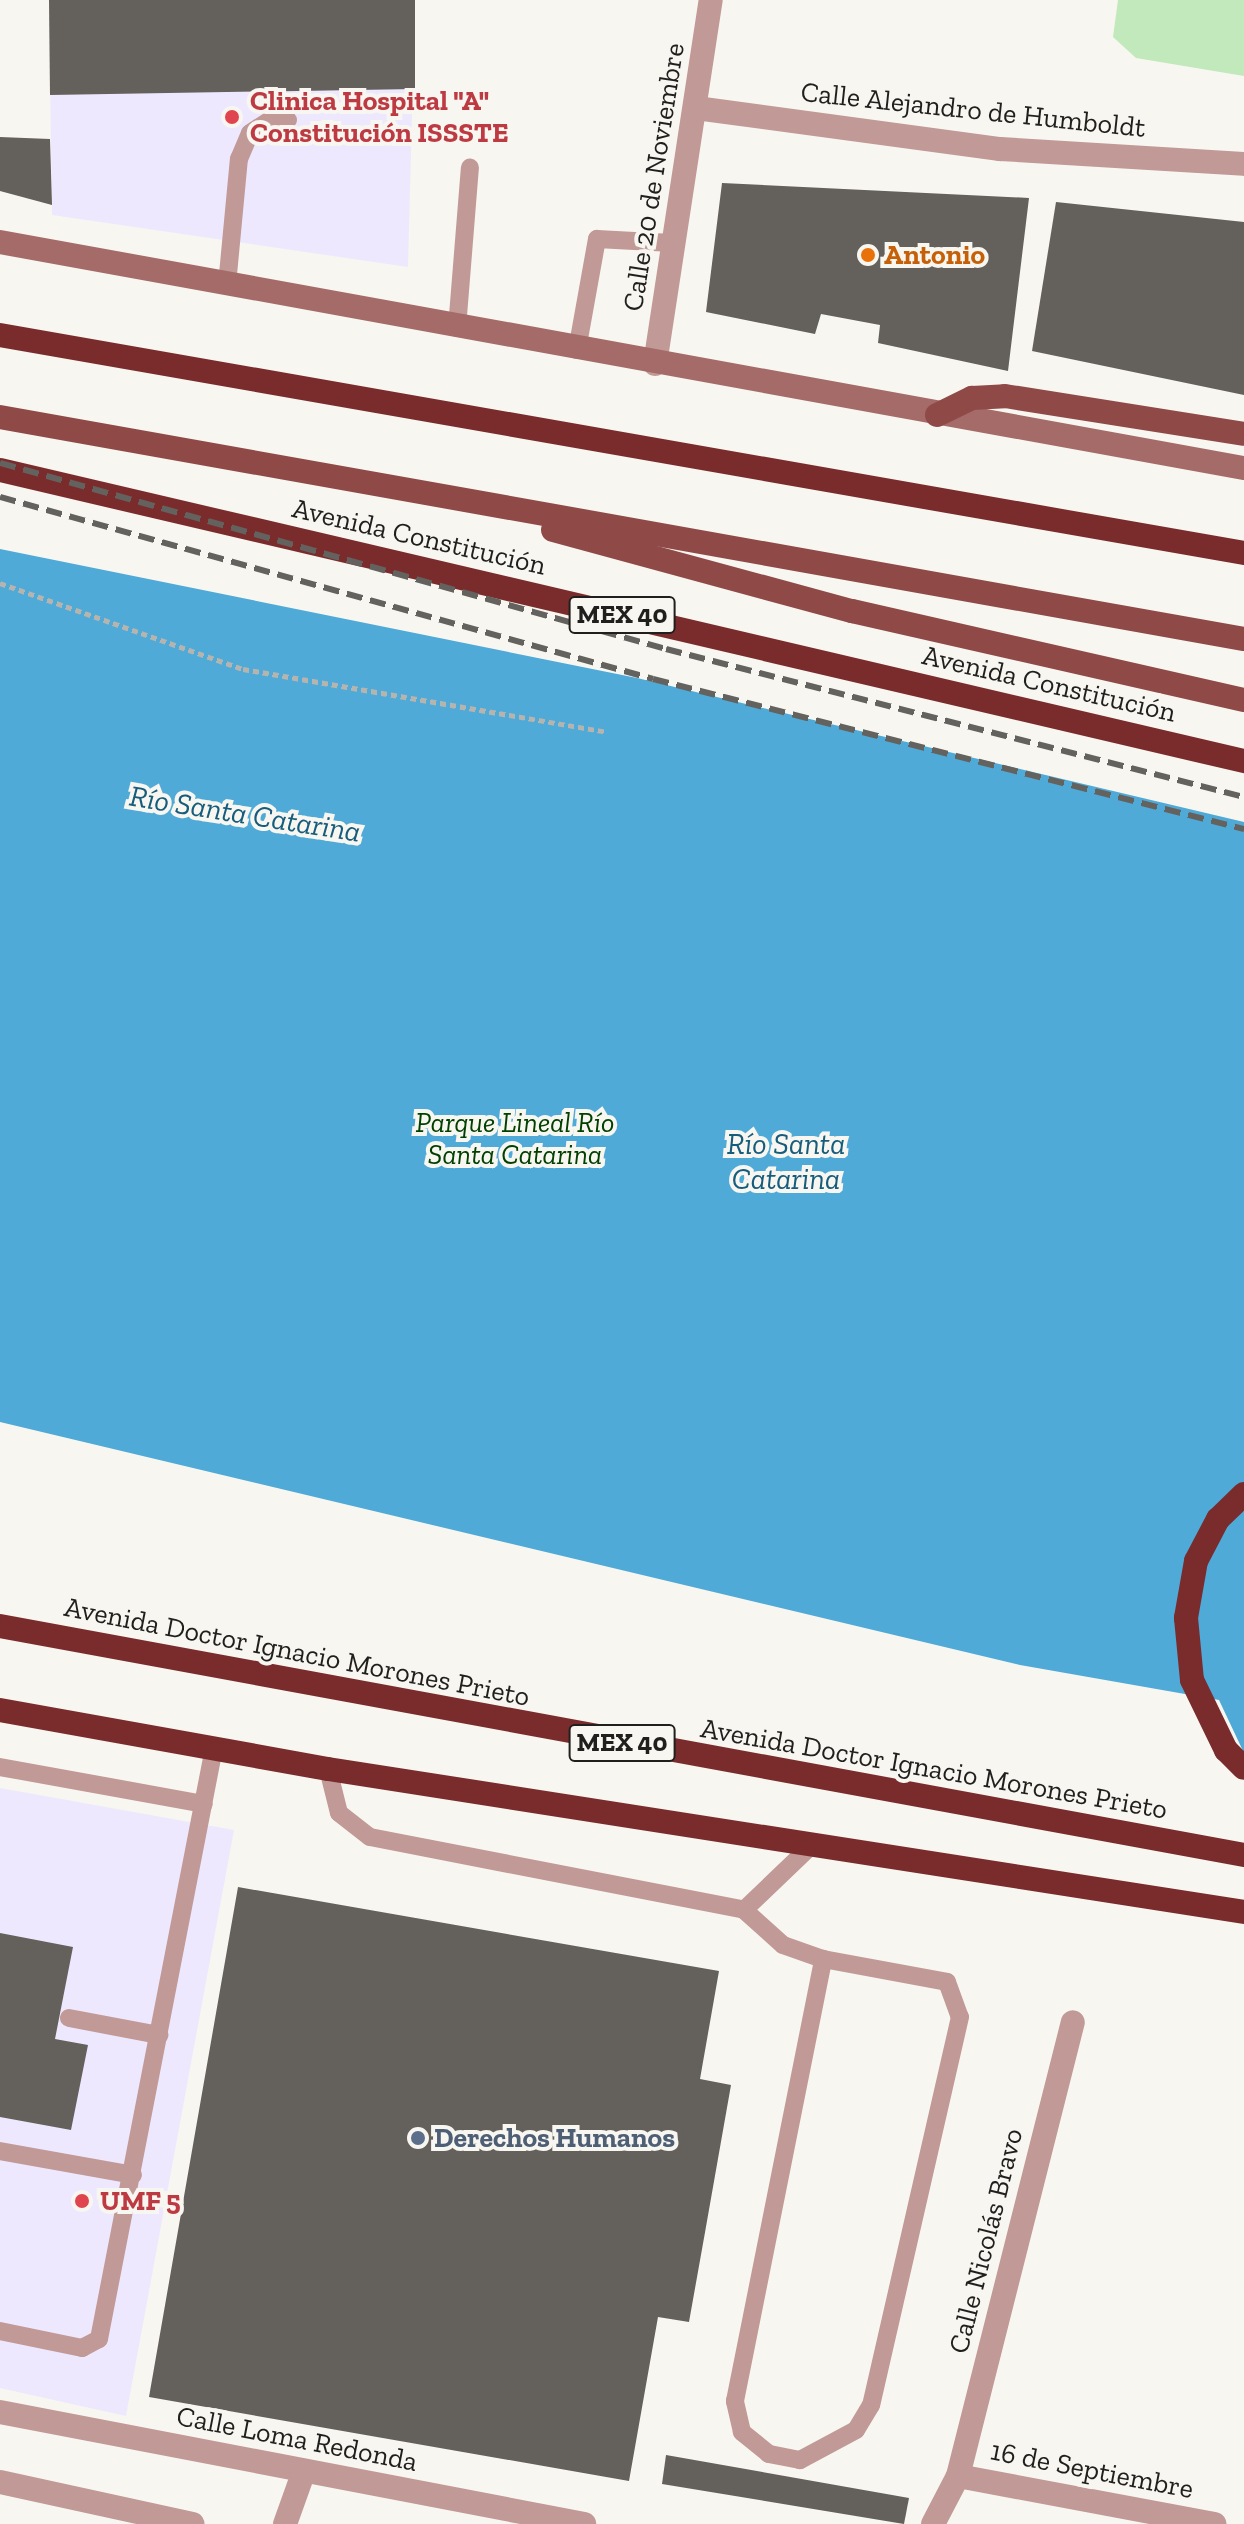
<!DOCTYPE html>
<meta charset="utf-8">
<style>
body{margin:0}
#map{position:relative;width:1244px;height:2524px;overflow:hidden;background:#f8f6f0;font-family:"Zilla Slab",serif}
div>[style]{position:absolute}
.medical>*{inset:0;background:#eee8ff}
.green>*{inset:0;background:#c1e9bc}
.water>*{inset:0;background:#4faad8}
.building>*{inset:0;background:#64605c}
.path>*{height:5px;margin-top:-2.5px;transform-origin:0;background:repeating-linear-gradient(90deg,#b5b4af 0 6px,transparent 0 10px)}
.lane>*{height:18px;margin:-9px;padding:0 9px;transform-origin:9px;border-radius:9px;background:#c19996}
.street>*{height:24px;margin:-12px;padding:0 12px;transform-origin:12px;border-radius:12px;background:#c19996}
.secondary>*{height:24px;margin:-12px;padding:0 12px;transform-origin:12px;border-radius:12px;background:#a56b68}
.primary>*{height:24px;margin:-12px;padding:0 12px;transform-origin:12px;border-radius:12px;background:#8f4a48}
.highway>*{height:24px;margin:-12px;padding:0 12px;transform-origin:12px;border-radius:12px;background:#7a2c2d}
.rail>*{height:6px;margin-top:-3px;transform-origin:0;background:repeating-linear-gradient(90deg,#63625e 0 16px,transparent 0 24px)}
.dots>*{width:22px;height:22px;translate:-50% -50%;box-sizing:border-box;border:4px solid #f8f6f0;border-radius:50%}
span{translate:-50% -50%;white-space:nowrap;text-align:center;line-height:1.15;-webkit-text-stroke:8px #f8f6f0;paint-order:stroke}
.shield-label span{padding:2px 6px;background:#f8f6f0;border:2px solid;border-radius:6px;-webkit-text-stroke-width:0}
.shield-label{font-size:26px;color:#201f1d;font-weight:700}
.health-label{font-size:28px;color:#be3a42;font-weight:700}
.left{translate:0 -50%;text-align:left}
.street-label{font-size:28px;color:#201f1d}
.food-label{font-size:28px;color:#c56008;font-weight:700}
.park-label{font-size:28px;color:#004000;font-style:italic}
.service-label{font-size:28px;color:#4e5e75;font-weight:700}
.water-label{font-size:30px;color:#165c7c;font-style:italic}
</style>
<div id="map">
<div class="medical">
<div style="clip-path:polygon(49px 0,415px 0,408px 267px,52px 215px)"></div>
<div style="clip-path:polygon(0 1788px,234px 1830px,126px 2416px,0 2388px)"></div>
</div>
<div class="green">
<div style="clip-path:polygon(1118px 0,1244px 0,1244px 76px,1136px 58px,1113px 37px)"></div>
</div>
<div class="water">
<div style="clip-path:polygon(0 549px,637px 678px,1244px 822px,1244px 1753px,1219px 1700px,1020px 1665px,0 1422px)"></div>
</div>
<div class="building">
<div style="clip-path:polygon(49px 0,415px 0,415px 89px,50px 95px)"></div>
<div style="clip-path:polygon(0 137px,50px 139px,52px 205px,0 191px)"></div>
<div style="clip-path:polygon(722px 183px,1029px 198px,1008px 371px,878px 343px,880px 325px,821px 314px,815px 334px,706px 312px)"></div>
<div style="clip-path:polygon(1056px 202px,1244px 222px,1244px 395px,1032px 351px)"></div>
<div style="clip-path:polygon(238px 1887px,719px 1971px,700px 2079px,731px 2085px,704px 2238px,689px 2322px,658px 2317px,629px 2481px,149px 2397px)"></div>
<div style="clip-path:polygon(0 1933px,73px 1947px,55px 2039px,88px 2045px,71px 2130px,0 2117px)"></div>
<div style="clip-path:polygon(666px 2455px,909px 2498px,904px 2524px,662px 2484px)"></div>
</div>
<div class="path">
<div style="left:0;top:583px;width:258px;rotate:19.5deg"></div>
<div style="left:243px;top:669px;width:368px;rotate:9.8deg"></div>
</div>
<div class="lane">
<div style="left:227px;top:285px;width:127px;rotate:-84.6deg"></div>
<div style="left:239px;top:159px;width:28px;rotate:-67deg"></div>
<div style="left:250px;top:133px;width:24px;rotate:-33deg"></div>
<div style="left:270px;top:120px;width:18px"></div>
<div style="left:457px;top:328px;width:161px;rotate:-85.4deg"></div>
<div style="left:577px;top:350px;width:113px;rotate:-79.8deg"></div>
<div style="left:597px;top:239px;width:75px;rotate:3.1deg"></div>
<div style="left:0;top:1767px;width:207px;rotate:10.3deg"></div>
<div style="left:328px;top:1769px;width:45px;rotate:76deg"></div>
<div style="left:339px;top:1813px;width:39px;rotate:38deg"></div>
<div style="left:370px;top:1837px;width:381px;rotate:11deg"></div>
<div style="left:744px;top:1910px;width:95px;rotate:-43.7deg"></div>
<div style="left:744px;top:1910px;width:52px;rotate:41.9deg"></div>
<div style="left:783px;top:1945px;width:42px;rotate:19.3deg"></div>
<div style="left:823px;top:1959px;width:126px;rotate:10.5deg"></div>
<div style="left:947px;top:1982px;width:37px;rotate:70deg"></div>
<div style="left:960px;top:2017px;width:398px;rotate:102.9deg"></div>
<div style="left:871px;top:2405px;width:29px;rotate:121deg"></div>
<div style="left:856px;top:2430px;width:64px;rotate:151.8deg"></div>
<div style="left:800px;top:2460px;width:32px;rotate:-169deg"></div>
<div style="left:769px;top:2454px;width:35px;rotate:-141deg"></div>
<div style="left:742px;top:2432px;width:32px;rotate:-103deg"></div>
<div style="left:735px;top:2401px;width:451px;rotate:-78.7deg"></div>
<div style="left:69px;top:2018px;width:92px;rotate:10.7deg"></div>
<div style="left:0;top:2151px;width:135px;rotate:10.2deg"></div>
<div style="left:0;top:2331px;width:84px;rotate:11.7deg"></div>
<div style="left:82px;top:2348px;width:19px;rotate:-28deg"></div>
<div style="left:99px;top:2339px;width:602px;rotate:-78.99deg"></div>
</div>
<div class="street">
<div style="left:696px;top:108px;width:307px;rotate:7.7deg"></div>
<div style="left:1000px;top:149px;width:244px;rotate:3.5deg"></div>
<div style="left:655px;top:364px;width:368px;rotate:-81.3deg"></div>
<div style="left:0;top:2412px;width:595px;rotate:10.86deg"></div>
<div style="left:958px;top:2476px;width:261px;rotate:10.6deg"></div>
<div style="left:0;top:2482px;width:197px;rotate:12.3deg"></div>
<div style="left:285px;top:2524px;width:56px;rotate:-70.3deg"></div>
<div style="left:933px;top:2524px;width:54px;rotate:-62.5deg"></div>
<div style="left:958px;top:2476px;width:468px;rotate:-75.8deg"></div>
</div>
<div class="secondary">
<div style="left:0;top:242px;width:1264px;rotate:10.3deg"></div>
</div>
<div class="primary">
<div style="left:937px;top:415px;width:39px;rotate:-26deg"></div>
<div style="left:972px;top:398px;width:33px;rotate:-3deg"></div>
<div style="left:1005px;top:396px;width:242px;rotate:9deg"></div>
<div style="left:0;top:417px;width:1264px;rotate:10.12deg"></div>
<div style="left:553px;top:530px;width:310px;rotate:15.2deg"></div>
<div style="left:852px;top:611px;width:402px;rotate:12.8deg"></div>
</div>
<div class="highway">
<div style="left:0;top:335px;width:1263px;rotate:9.94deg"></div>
<div style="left:0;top:470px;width:1278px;rotate:13.17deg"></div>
<div style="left:1244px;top:1494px;width:36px;rotate:136deg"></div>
<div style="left:1218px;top:1519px;width:47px;rotate:117.6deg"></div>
<div style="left:1196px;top:1561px;width:58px;rotate:100deg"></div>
<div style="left:1186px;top:1618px;width:62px;rotate:84.5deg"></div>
<div style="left:1192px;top:1680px;width:78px;rotate:64.1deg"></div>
<div style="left:1226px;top:1750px;width:25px;rotate:45deg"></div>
<div style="left:0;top:1626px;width:1265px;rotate:10.43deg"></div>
<div style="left:0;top:1710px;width:333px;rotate:10.2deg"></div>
<div style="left:328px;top:1769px;width:927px;rotate:8.87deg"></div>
</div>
<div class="rail">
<div style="left:0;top:463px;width:691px;rotate:15.6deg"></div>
<div style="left:666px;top:649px;width:597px;rotate:14.36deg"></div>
<div style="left:0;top:497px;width:678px;rotate:15.57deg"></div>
<div style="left:653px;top:679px;width:610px;rotate:14.24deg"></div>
</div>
<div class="dots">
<div style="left:232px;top:117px;background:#e0444e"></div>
<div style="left:868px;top:255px;background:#e8710a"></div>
<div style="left:418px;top:2138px;background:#5c6f8a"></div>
<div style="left:82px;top:2201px;background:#e0444e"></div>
</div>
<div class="shield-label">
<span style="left:622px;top:615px">MEX 40</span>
<span style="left:622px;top:1743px">MEX 40</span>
</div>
<div class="health-label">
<span class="left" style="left:250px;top:117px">Clinica Hospital "A"<br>Constitución ISSSTE</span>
<span class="left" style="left:100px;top:2201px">UMF 5</span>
</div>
<div class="street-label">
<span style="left:973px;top:110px;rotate:6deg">Calle Alejandro de Humboldt</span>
<span style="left:654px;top:177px;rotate:-81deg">Calle 20 de Noviembre</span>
<span style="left:419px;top:537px;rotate:13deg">Avenida Constitución</span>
<span style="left:1049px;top:684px;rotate:13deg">Avenida Constitución</span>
<span style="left:297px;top:1652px;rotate:11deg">Avenida Doctor Ignacio Morones Prieto</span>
<span style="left:934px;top:1769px;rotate:10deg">Avenida Doctor Ignacio Morones Prieto</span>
<span style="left:986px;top:2241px;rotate:-76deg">Calle Nicolás Bravo</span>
<span style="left:297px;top:2439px;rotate:11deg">Calle Loma Redonda</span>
<span style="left:1092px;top:2470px;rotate:11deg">16 de Septiembre</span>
</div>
<div class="food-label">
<span class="left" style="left:884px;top:255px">Antonio</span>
</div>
<div class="park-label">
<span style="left:515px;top:1139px">Parque Lineal Río<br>Santa Catarina</span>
</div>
<div class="service-label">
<span class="left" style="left:434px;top:2138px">Derechos Humanos</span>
</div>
<div class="water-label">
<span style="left:245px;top:814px;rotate:9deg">Río Santa Catarina</span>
<span style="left:786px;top:1161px">Río Santa<br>Catarina</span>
</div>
</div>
